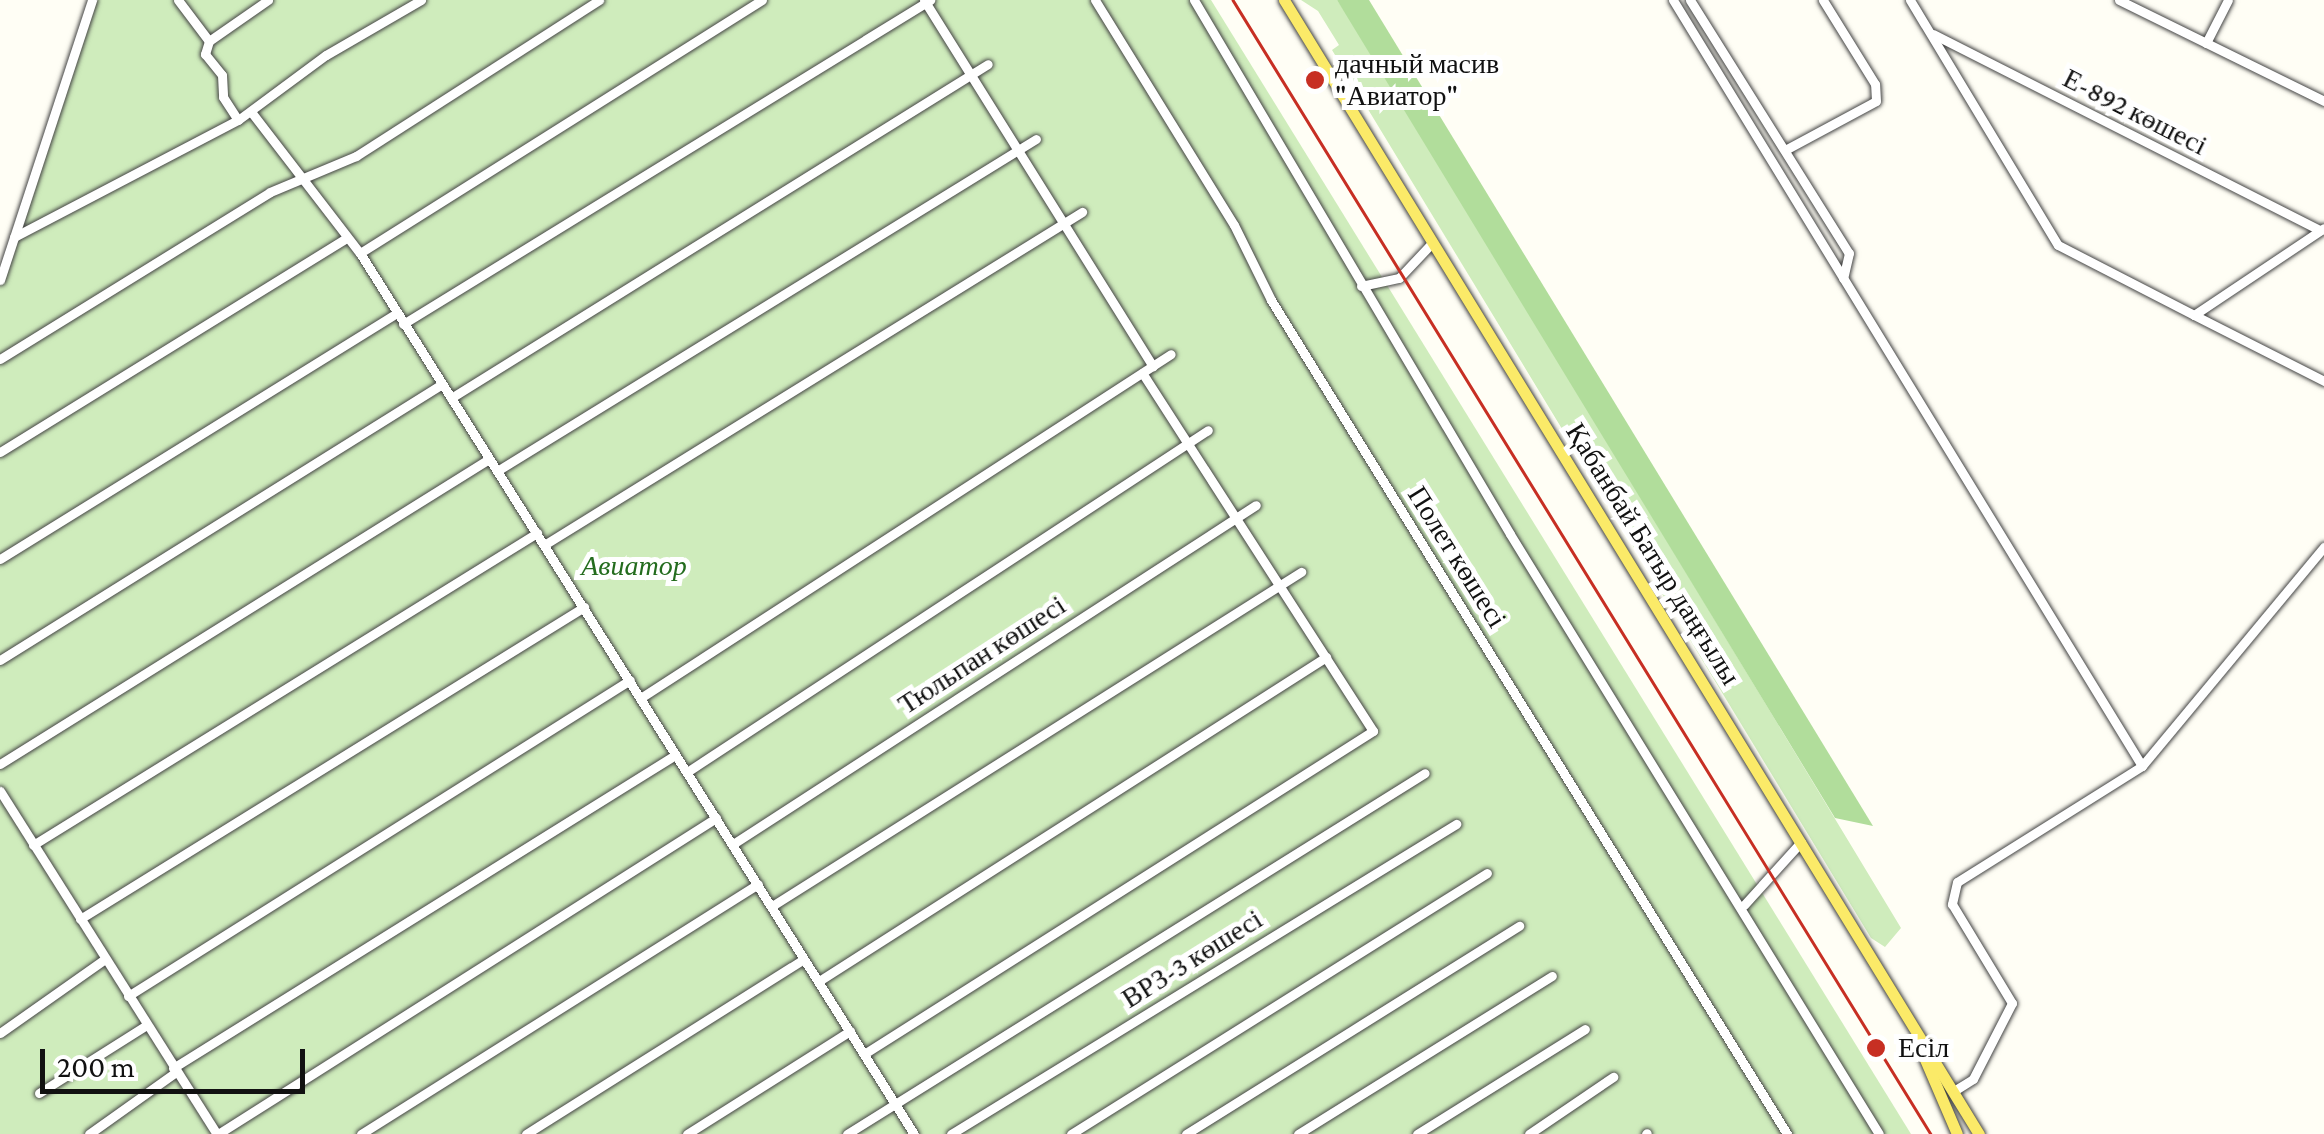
<!DOCTYPE html>
<meta charset="utf-8">
<style>
body{margin:0}
#map{position:relative;width:2324px;height:1134px;overflow:hidden;background:#fffef5;font-family:"Crimson Pro",serif}
div>[style]{position:absolute}
.green>*{inset:0;background:#cfecbc}
.forest>*{inset:0;background:#b1dd9b}
.roads{filter:drop-shadow(0 0 2px #444) drop-shadow(0 0 2px #444)}
.minor>*{height:9px;margin:-4.5px;padding:0 4.5px;transform-origin:4.5px;border-radius:4.5px;background:#fff}
.major>*{height:11px;margin:-5.5px;padding:0 5.5px;transform-origin:5.5px;border-radius:5.5px;background:#fbea68}
.tram>*{height:2.5px;margin:-1.25px;padding:0 1.25px;transform-origin:1.25px;border-radius:1.25px;background:#c72f23}
.dots>*{width:28px;height:28px;translate:-50% -50%;box-sizing:border-box;border:5px solid #fff;border-radius:50%}
span{translate:-50% -50%;white-space:nowrap;text-align:center;line-height:1.15;-webkit-text-stroke:10px #fff;paint-order:stroke}
.poi-label{font-size:28px;color:#111}
.left{translate:0 -50%;text-align:left}
.street-label{font-size:28px;color:#111}
.park-label{font-size:28px;color:#246c1e;font-style:italic}
.scale{position:absolute;left:40px;top:1049px;width:265px;height:45px;box-sizing:border-box;border:5px solid #111;border-top:0;padding-left:12px;font-size:30px;line-height:35px;white-space:nowrap;color:#111;-webkit-text-stroke:8px #fff;paint-order:stroke}
</style>
<div id="map">
<div class="green">
<div style="clip-path:polygon(90px 0,1211px 0,1911px 1134px,0 1134px,0 270px)"></div>
<div style="clip-path:polygon(1301px 0,1337px 0,1360px 33px,1901px 928px,1885px 947px,1871px 938px,1332px 50px,1339px 45px,1318px 11px)"></div>
</div>
<div class="forest">
<div style="clip-path:polygon(1337px 0,1369px 0,1873px 826px,1835px 818px)"></div>
</div>
<div class="roads">
<div class="minor">
<div style="left:178px;top:0;width:51px;rotate:52.9deg"></div>
<div style="left:209px;top:41px;width:14px;rotate:107deg"></div>
<div style="left:205px;top:54px;width:27px;rotate:51deg"></div>
<div style="left:222px;top:75px;width:22px;rotate:87deg"></div>
<div style="left:223px;top:97px;width:27px;rotate:57deg"></div>
<div style="left:238px;top:120px;width:109px;rotate:-36.5deg"></div>
<div style="left:326px;top:55px;width:110px;rotate:-30.1deg"></div>
<div style="left:924px;top:0;width:432px;rotate:58deg"></div>
<div style="left:1095px;top:0;width:264px;rotate:58.3deg"></div>
<div style="left:1234px;top:225px;width:84px;rotate:63.7deg"></div>
<div style="left:1271px;top:300px;width:981px;rotate:58.25deg"></div>
<div style="left:1194px;top:0;width:620px;rotate:59.38deg"></div>
<div style="left:1510px;top:534px;width:704px;rotate:58.41deg"></div>
<div style="left:1673px;top:0;width:898px;rotate:58.52deg"></div>
<div style="left:2142px;top:766px;width:218px;rotate:147.9deg"></div>
<div style="left:1957px;top:882px;width:23px;rotate:103deg"></div>
<div style="left:1952px;top:904px;width:116px;rotate:58.8deg"></div>
<div style="left:2012px;top:1003px;width:85px;rotate:117.2deg"></div>
<div style="left:1973px;top:1079px;width:22px;rotate:148deg"></div>
<div style="left:1690px;top:0;width:299px;rotate:57.9deg"></div>
<div style="left:1849px;top:253px;width:26px;rotate:103deg"></div>
<div style="left:1910px;top:0;width:286px;rotate:58.9deg"></div>
<div style="left:2058px;top:245px;width:153px;rotate:27.2deg"></div>
<div style="left:2194px;top:315px;width:156px;rotate:-33.8deg"></div>
<div style="left:2119px;top:0;width:229px;rotate:26.2deg"></div>
<div style="left:1933px;top:34px;width:434px;rotate:26.9deg"></div>
<div style="left:209px;top:41px;width:72px;rotate:-34.8deg"></div>
<div style="left:2206px;top:43px;width:48px;rotate:-62.9deg"></div>
<div style="left:252px;top:113px;width:177px;rotate:52.4deg"></div>
<div style="left:360px;top:253px;width:1041px;rotate:57.84deg"></div>
<div style="left:1785px;top:150px;width:103px;rotate:-28.3deg"></div>
<div style="left:1876px;top:101px;width:17px;rotate:-93deg"></div>
<div style="left:1875px;top:84px;width:99px;rotate:-121.8deg"></div>
<div style="left:14px;top:237px;width:253px;rotate:-27.6deg"></div>
<div style="left:360px;top:253px;width:475px;rotate:-32.2deg"></div>
<div style="left:0;top:280px;width:295px;rotate:-71.8deg"></div>
<div style="left:1361px;top:286px;width:39px;rotate:-12deg"></div>
<div style="left:1399px;top:278px;width:48px;rotate:-46.7deg"></div>
<div style="left:2194px;top:315px;width:146px;rotate:26.9deg"></div>
<div style="left:403px;top:324px;width:619px;rotate:-31.58deg"></div>
<div style="left:0;top:359px;width:317px;rotate:-31.7deg"></div>
<div style="left:270px;top:192px;width:93px;rotate:-22.7deg"></div>
<div style="left:356px;top:156px;width:289px;rotate:-32.7deg"></div>
<div style="left:451px;top:398px;width:632px;rotate:-31.88deg"></div>
<div style="left:0;top:452px;width:407px;rotate:-31.7deg"></div>
<div style="left:497px;top:471px;width:633px;rotate:-31.63deg"></div>
<div style="left:544px;top:545px;width:633px;rotate:-31.76deg"></div>
<div style="left:0;top:559px;width:465px;rotate:-31.8deg"></div>
<div style="left:0;top:660px;width:521px;rotate:-31.98deg"></div>
<div style="left:642px;top:697px;width:630px;rotate:-32.96deg"></div>
<div style="left:0;top:764px;width:576px;rotate:-31.95deg"></div>
<div style="left:2142px;top:766px;width:285px;rotate:-50.3deg"></div>
<div style="left:687px;top:772px;width:623px;rotate:-33.28deg"></div>
<div style="left:0;top:791px;width:406px;rotate:57.7deg"></div>
<div style="left:733px;top:844px;width:623px;rotate:-32.95deg"></div>
<div style="left:33px;top:845px;width:593px;rotate:-31.76deg"></div>
<div style="left:1744px;top:905px;width:85px;rotate:-47.9deg"></div>
<div style="left:772px;top:906px;width:626px;rotate:-32.27deg"></div>
<div style="left:80px;top:919px;width:593px;rotate:-31.76deg"></div>
<div style="left:819px;top:981px;width:602px;rotate:-32.58deg"></div>
<div style="left:128px;top:996px;width:593px;rotate:-32.19deg"></div>
<div style="left:0;top:1033px;width:128px;rotate:-35.2deg"></div>
<div style="left:864px;top:1054px;width:603px;rotate:-32.4deg"></div>
<div style="left:1373px;top:731px;width:426px;rotate:-122.8deg"></div>
<div style="left:173px;top:1068px;width:592px;rotate:-31.94deg"></div>
<div style="left:39px;top:1093px;width:125px;rotate:-32.3deg"></div>
<div style="left:89px;top:1134px;width:107px;rotate:-35.5deg"></div>
<div style="left:218px;top:1134px;width:590px;rotate:-32.4deg"></div>
<div style="left:361px;top:1134px;width:469px;rotate:-32.2deg"></div>
<div style="left:526px;top:1134px;width:328px;rotate:-32.2deg"></div>
<div style="left:687px;top:1134px;width:193px;rotate:-32.3deg"></div>
<div style="left:847px;top:1134px;width:681px;rotate:-31.99deg"></div>
<div style="left:951px;top:1134px;width:593px;rotate:-31.54deg"></div>
<div style="left:1071px;top:1134px;width:491px;rotate:-32.1deg"></div>
<div style="left:1186px;top:1134px;width:393px;rotate:-32deg"></div>
<div style="left:1298px;top:1134px;width:299px;rotate:-31.9deg"></div>
<div style="left:1417px;top:1134px;width:198px;rotate:-32deg"></div>
<div style="left:1529px;top:1134px;width:102px;rotate:-34.2deg"></div>
<div style="left:1646px;top:1134px;width:1px;rotate:-45deg"></div>
</div>
<div class="major">
<div style="left:1284px;top:0;width:1330px;rotate:58.5deg"></div>
<div style="left:1921px;top:1050px;width:91px;rotate:66.8deg"></div>
</div>
</div>
<div class="tram">
<div style="left:1233px;top:0;width:1332px;rotate:58.39deg"></div>
</div>
<div class="dots">
<div style="left:1315px;top:80px;background:#c72f23"></div>
<div style="left:1876px;top:1048px;background:#c72f23"></div>
</div>
<div class="poi-label">
<span class="left" style="left:1335px;top:80px">дачный масив<br>"Авиатор"</span>
<span class="left" style="left:1898px;top:1048px">Есіл</span>
</div>
<div class="street-label">
<span style="left:2135px;top:112px;rotate:27deg">Е-892 көшесі</span>
<span style="left:1653px;top:554px;rotate:58deg">Қабанбай Батыр даңғылы</span>
<span style="left:1457px;top:557px;rotate:58deg">Полет көшесі</span>
<span style="left:982px;top:655px;rotate:-33deg">Тюльпан көшесі</span>
<span style="left:1192px;top:959px;rotate:-32deg">ВРЗ-3 көшесі</span>
</div>
<div class="park-label">
<span style="left:634px;top:566px">Авиатор</span>
</div>
<div class="scale">200 m</div>
</div>
